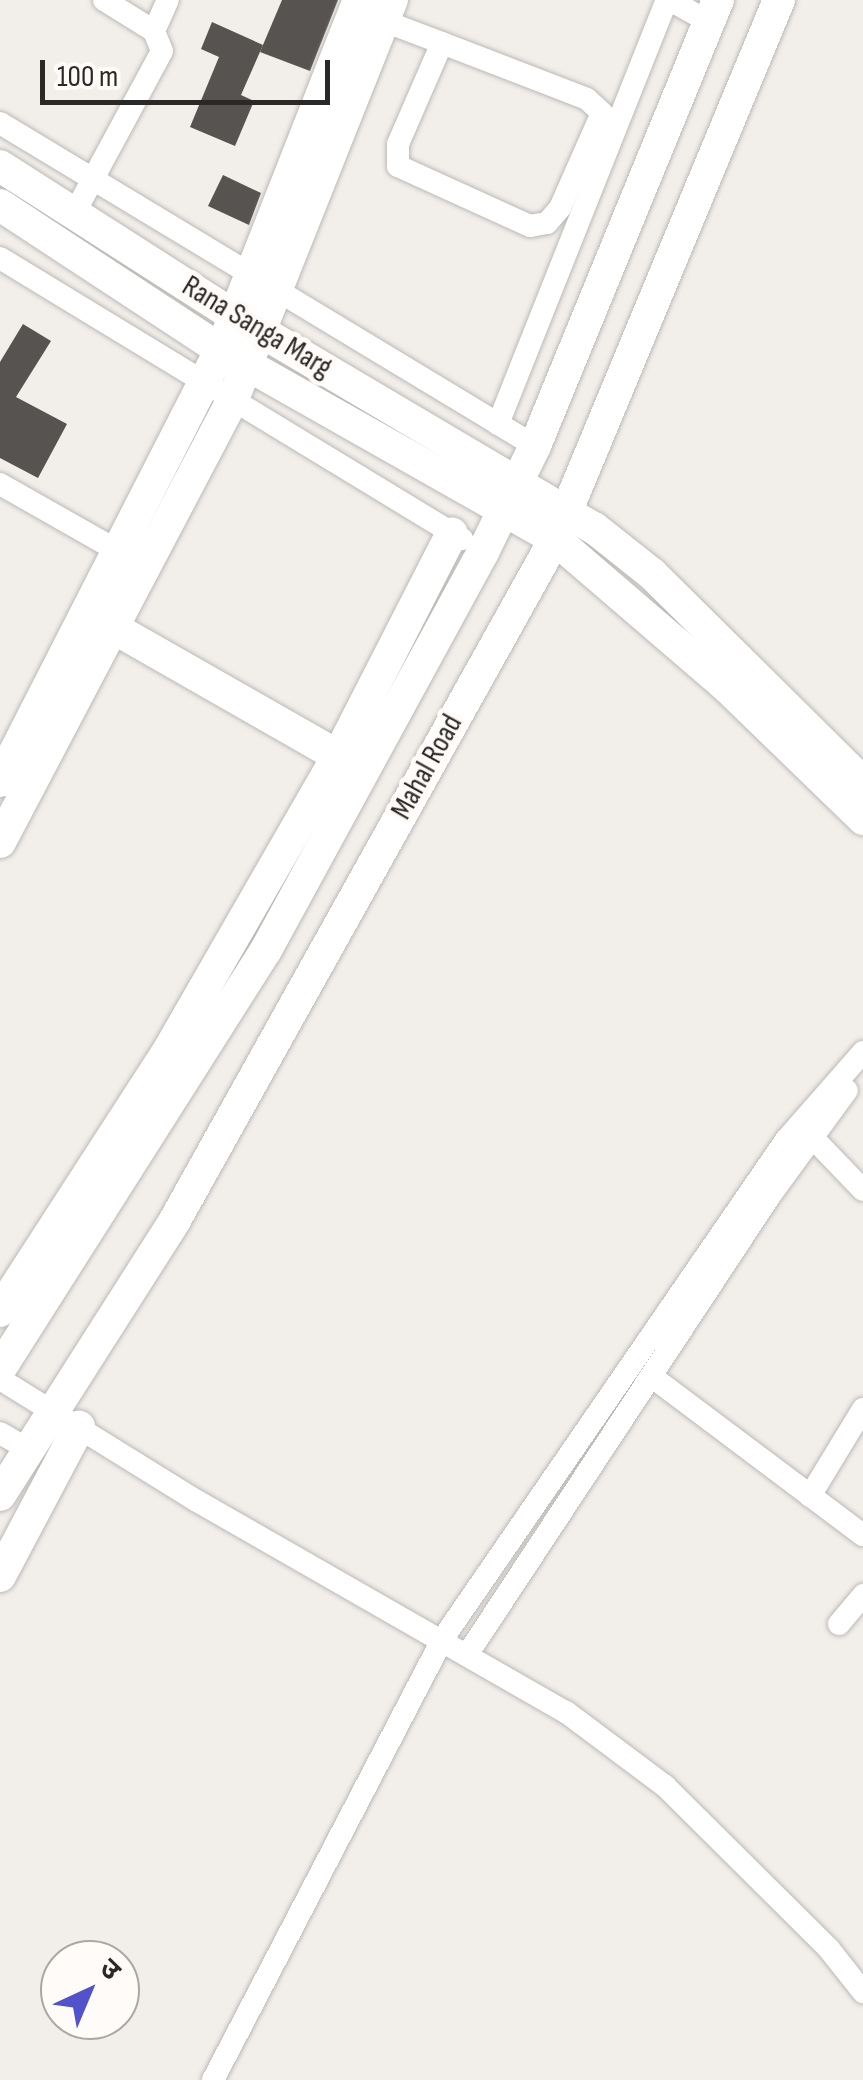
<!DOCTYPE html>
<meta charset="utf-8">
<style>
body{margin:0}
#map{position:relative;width:863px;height:2080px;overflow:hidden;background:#f2eeea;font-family:"Sofia Sans Condensed","Noto Sans Devanagari",sans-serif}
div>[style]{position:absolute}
.building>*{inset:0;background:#565350}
.roads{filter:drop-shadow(0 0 2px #bcb9b5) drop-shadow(0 0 2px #bcb9b5)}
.street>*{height:22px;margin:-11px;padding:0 11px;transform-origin:11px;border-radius:11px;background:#fff}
.secondary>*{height:32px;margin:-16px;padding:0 16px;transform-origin:16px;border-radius:16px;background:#fff}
span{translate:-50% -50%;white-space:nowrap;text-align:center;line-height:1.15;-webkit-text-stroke:10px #fffbf8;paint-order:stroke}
.street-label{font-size:30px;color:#2a2927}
.north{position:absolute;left:40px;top:1940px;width:100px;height:100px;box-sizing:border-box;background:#fffbf8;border:2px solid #aaa7a4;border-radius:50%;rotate:44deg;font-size:28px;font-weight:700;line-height:40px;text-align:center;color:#2a2927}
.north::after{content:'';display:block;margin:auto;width:35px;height:45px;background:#5253ca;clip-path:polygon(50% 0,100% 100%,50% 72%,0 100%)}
.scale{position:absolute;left:40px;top:60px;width:290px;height:45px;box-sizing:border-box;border:5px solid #2a2927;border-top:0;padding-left:12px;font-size:30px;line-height:35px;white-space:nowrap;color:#2a2927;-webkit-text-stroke:8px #fffbf8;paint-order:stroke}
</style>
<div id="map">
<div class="building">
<div style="clip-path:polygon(282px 0,338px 0,310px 71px,260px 52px)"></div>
<div style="clip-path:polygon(212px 22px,263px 45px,241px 95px,254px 101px,235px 146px,190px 127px,219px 57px,201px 49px)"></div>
<div style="clip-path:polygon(223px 175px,261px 193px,249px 225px,208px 206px)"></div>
<div style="clip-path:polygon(23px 324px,51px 341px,16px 397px,67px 424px,38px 478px,0 458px,0 362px)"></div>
</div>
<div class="roads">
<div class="street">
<div style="left:104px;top:0;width:59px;rotate:31.8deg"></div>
<div style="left:670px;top:0;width:45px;rotate:29.4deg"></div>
<div style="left:384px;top:21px;width:62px;rotate:20.8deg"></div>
<div style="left:442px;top:43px;width:155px;rotate:21.1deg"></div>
<div style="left:587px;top:99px;width:21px;rotate:43deg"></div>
<div style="left:602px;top:113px;width:104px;rotate:113.9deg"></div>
<div style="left:560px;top:208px;width:20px;rotate:131deg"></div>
<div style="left:547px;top:223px;width:17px;rotate:170deg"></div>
<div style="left:530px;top:226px;width:145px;rotate:-155.6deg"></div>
<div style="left:398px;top:166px;width:22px;rotate:-90deg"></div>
<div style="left:398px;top:144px;width:110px;rotate:-66.5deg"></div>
<div style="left:0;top:123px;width:625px;rotate:31.12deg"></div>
<div style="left:74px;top:214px;width:185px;rotate:-61.6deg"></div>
<div style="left:162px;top:51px;width:22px;rotate:-112deg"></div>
<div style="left:154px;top:31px;width:34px;rotate:-66deg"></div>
<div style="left:0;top:258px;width:541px;rotate:31.31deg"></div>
<div style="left:498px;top:424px;width:456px;rotate:-68.3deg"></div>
<div style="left:0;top:484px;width:136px;rotate:29.6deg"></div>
<div style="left:813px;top:1138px;width:72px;rotate:46.1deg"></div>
<div style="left:651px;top:1376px;width:265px;rotate:36.9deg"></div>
<div style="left:0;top:1379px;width:232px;rotate:31.8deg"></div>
<div style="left:197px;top:1501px;width:425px;rotate:29.8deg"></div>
<div style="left:566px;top:1712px;width:124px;rotate:36.8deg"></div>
<div style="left:665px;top:1786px;width:231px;rotate:44.8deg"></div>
<div style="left:829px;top:1949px;width:55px;rotate:51.7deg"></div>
<div style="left:0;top:1433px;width:30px;rotate:30deg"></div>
<div style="left:810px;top:1496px;width:102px;rotate:-58.7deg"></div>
<div style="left:839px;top:1624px;width:38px;rotate:-50deg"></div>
<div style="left:469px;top:1652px;width:545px;rotate:-56.6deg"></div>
<div style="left:769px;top:1197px;width:132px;rotate:-53.9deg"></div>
<div style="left:213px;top:2080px;width:500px;rotate:-62.5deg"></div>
<div style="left:444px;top:1637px;width:603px;rotate:-55.47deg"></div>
<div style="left:786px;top:1140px;width:117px;rotate:-48.8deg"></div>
</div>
<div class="secondary">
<div style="left:0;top:166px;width:279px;rotate:32.6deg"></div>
<div style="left:235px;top:316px;width:417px;rotate:30.6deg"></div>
<div style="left:594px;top:528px;width:74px;rotate:38.4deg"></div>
<div style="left:652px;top:574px;width:297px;rotate:44.7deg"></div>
<div style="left:0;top:205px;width:264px;rotate:33.3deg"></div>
<div style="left:221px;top:350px;width:384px;rotate:29.5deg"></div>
<div style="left:555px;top:539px;width:227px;rotate:40.7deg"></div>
<div style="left:727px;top:687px;width:190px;rotate:44.1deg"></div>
<div style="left:338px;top:756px;width:250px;rotate:-62.9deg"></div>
<div style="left:0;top:781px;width:484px;rotate:-62.9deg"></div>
<div style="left:221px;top:350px;width:376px;rotate:-68.5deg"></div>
<div style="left:0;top:842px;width:501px;rotate:-62.26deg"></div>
<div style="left:233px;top:399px;width:430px;rotate:-68.3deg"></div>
<div style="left:0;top:1311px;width:307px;rotate:-57.1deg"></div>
<div style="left:167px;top:1053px;width:343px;rotate:-60.1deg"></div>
<div style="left:338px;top:756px;width:260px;rotate:-150.3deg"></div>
<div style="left:0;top:1369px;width:496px;rotate:-57.6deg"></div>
<div style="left:266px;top:950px;width:453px;rotate:-61.4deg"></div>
<div style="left:483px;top:552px;width:118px;rotate:-63.9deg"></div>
<div style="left:535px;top:446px;width:482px;rotate:-67.7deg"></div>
<div style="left:0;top:1495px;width:326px;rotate:-57.5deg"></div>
<div style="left:175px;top:1220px;width:780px;rotate:-60.84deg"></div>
<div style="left:555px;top:539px;width:584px;rotate:-67.43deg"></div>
<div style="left:0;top:1576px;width:169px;rotate:-62.1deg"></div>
</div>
</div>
<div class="street-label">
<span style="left:257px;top:327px;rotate:31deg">Rana Sanga Marg</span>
<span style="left:427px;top:767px;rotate:-61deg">Mahal Road</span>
</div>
<div class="north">उ</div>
<div class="scale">100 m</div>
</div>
